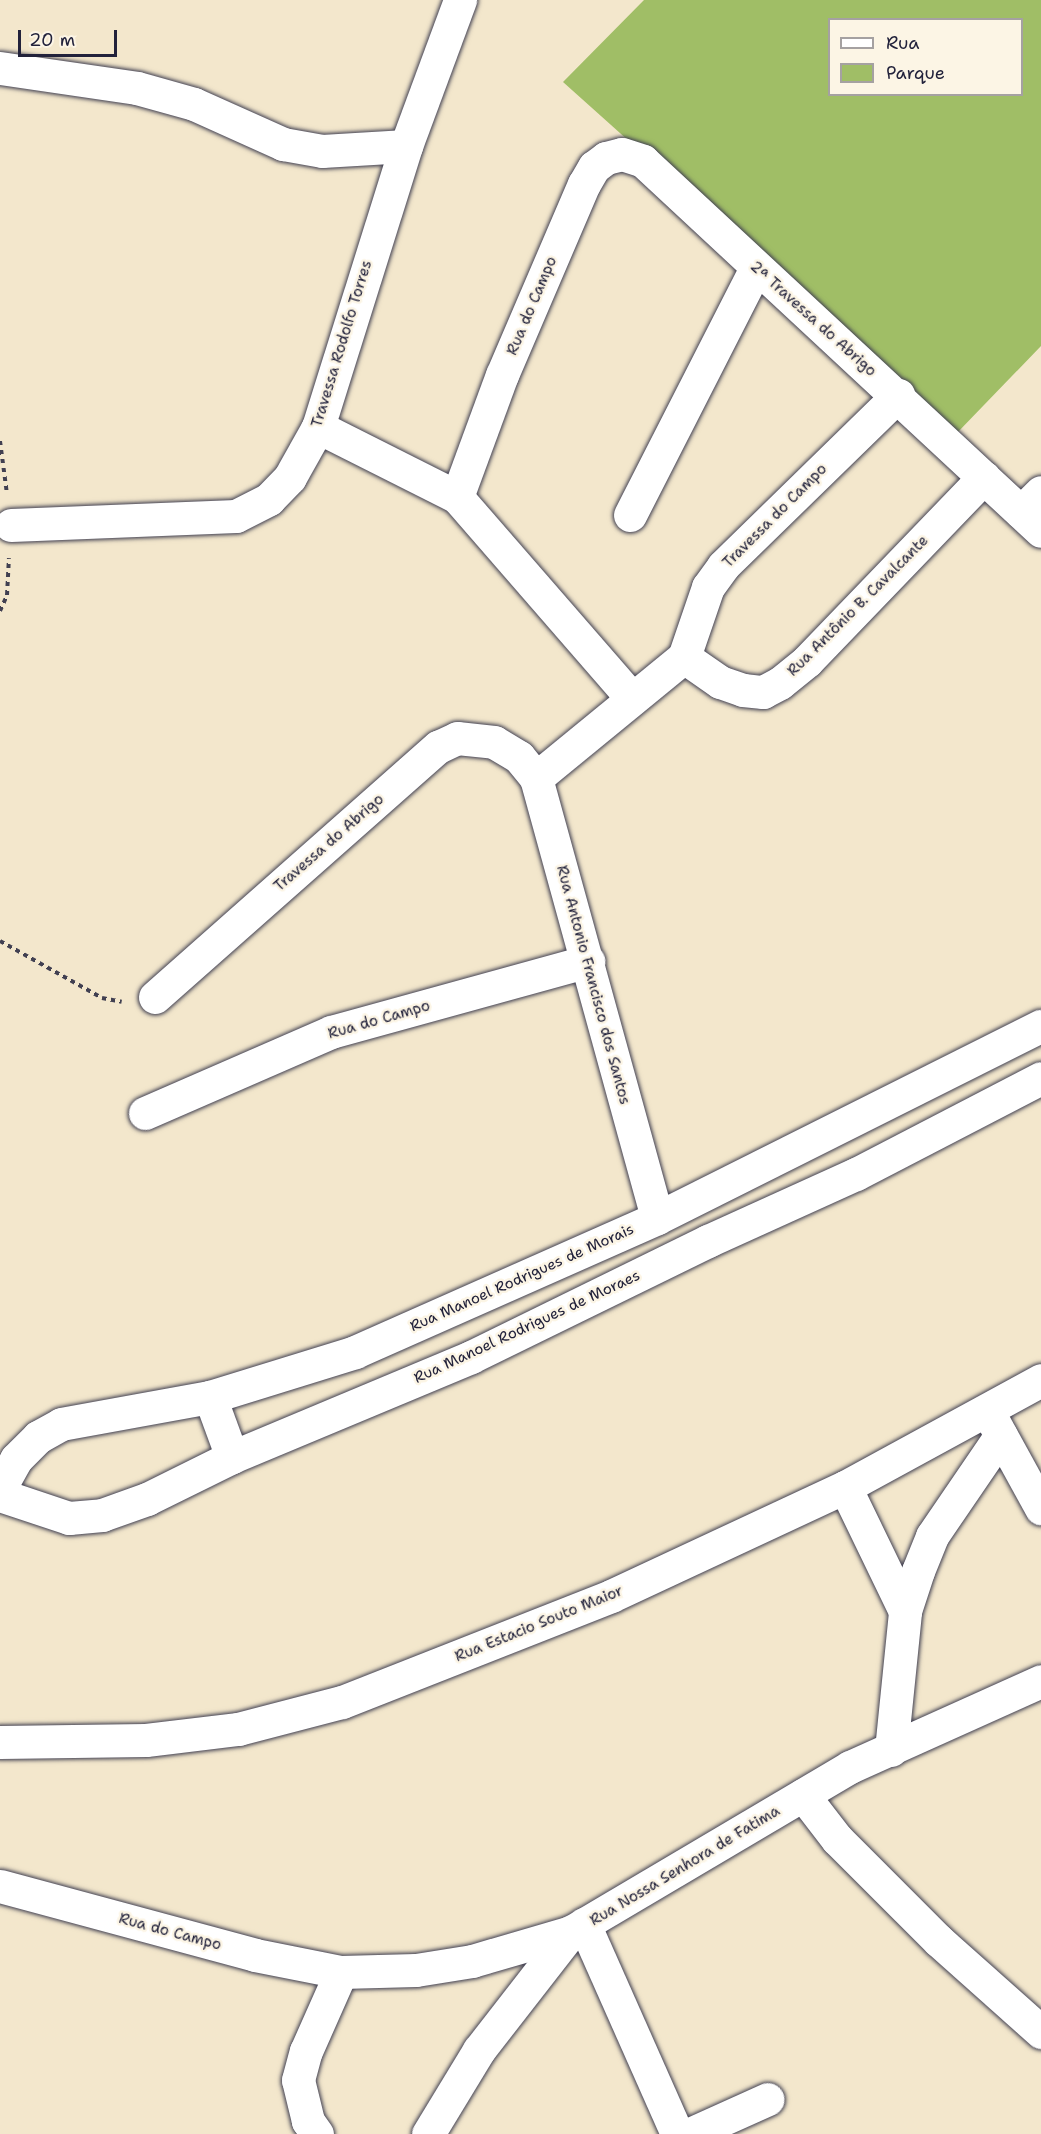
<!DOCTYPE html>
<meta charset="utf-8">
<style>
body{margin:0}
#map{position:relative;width:1041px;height:2134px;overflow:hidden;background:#f3e7cc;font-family:"Shantell Sans",sans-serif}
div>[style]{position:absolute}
.green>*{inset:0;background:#a0be66}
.path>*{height:4px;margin-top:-2px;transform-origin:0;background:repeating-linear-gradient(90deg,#414051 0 4.5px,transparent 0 9px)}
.roads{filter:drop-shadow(0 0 2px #414051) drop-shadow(0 0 2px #414051)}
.minor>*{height:33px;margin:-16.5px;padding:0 16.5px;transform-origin:16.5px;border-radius:16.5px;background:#fff}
span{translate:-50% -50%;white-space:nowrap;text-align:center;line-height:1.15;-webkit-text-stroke:5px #fcf5e5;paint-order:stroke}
.street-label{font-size:15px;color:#22223b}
.legend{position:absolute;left:828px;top:18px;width:195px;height:78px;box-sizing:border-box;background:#fcf5e5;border:2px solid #a5a1a1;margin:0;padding:8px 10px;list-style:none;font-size:18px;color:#22223b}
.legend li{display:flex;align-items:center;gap:12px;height:30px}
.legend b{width:30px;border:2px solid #a5a1a1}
.scale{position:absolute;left:18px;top:30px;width:99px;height:27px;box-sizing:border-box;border:3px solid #22223b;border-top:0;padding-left:8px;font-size:18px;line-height:21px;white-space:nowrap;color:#22223b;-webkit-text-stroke:4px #fcf5e5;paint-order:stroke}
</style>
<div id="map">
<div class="green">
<div style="clip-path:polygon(evenodd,644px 0,1041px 0,1041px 346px,956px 434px,563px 82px,644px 0,830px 20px,1022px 20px,1022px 94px,830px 94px,830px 20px)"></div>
</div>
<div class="path">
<div style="left:0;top:441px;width:53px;rotate:82.5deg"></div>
<div style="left:0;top:611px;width:17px;rotate:-66deg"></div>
<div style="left:7px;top:595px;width:37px;rotate:-87deg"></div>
<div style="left:0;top:941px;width:117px;rotate:29.2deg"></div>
<div style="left:102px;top:998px;width:20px;rotate:11deg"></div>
</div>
<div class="roads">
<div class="minor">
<div style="left:0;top:68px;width:138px;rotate:8.3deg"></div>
<div style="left:137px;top:88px;width:59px;rotate:15.7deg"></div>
<div style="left:194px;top:104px;width:98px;rotate:24.2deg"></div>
<div style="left:283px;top:144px;width:40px;rotate:10deg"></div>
<div style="left:322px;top:151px;width:84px;rotate:-3.4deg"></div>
<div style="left:318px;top:427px;width:156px;rotate:26.7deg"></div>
<div style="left:457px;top:497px;width:267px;rotate:49deg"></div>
<div style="left:457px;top:497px;width:130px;rotate:-69.8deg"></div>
<div style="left:502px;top:375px;width:208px;rotate:-66.8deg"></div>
<div style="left:584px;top:184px;width:20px;rotate:-60deg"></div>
<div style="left:594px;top:167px;width:15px;rotate:-37deg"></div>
<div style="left:606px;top:158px;width:16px;rotate:-14deg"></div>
<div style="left:622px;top:154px;width:22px;rotate:18deg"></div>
<div style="left:643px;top:161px;width:543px;rotate:42.91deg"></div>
<div style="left:1021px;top:512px;width:28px;rotate:-45deg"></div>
<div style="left:630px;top:515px;width:277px;rotate:-63deg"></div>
<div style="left:11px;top:525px;width:225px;rotate:-2.3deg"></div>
<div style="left:236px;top:516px;width:37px;rotate:-27deg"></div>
<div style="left:269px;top:499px;width:30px;rotate:-46deg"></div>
<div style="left:290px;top:477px;width:57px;rotate:-60.8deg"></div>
<div style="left:318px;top:427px;width:294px;rotate:-72.6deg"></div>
<div style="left:406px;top:146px;width:156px;rotate:-69.7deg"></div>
<div style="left:684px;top:657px;width:44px;rotate:34.8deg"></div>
<div style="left:720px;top:682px;width:24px;rotate:19deg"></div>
<div style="left:743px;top:690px;width:20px;rotate:6deg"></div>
<div style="left:763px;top:692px;width:19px;rotate:-28deg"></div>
<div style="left:780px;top:683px;width:35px;rotate:-39deg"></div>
<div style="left:807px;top:661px;width:255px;rotate:-46.1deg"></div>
<div style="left:684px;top:657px;width:74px;rotate:-71.1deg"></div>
<div style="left:708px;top:587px;width:26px;rotate:-54deg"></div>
<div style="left:723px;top:566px;width:245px;rotate:-44.3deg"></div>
<div style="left:536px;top:778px;width:191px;rotate:-39.3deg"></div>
<div style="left:155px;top:997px;width:378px;rotate:-41.5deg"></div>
<div style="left:438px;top:747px;width:21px;rotate:-25deg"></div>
<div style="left:457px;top:738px;width:37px;rotate:6deg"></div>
<div style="left:494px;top:742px;width:29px;rotate:31deg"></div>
<div style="left:519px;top:757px;width:27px;rotate:51deg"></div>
<div style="left:536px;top:778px;width:456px;rotate:74.6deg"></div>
<div style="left:145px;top:1113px;width:203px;rotate:-23.5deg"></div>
<div style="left:331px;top:1032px;width:267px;rotate:-15.4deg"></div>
<div style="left:210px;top:1397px;width:64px;rotate:69.9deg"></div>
<div style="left:992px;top:1419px;width:102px;rotate:61.2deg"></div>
<div style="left:845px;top:1487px;width:138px;rotate:64.2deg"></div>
<div style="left:0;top:1488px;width:33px;rotate:-61deg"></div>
<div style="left:16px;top:1459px;width:31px;rotate:-45deg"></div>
<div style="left:38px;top:1437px;width:26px;rotate:-29deg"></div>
<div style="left:61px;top:1424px;width:151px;rotate:-10.3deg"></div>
<div style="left:210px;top:1397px;width:152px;rotate:-17.2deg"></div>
<div style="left:355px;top:1352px;width:330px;rotate:-23.9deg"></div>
<div style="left:657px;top:1218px;width:429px;rotate:-26.6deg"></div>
<div style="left:0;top:1495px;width:73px;rotate:18.4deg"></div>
<div style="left:69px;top:1518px;width:33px;rotate:-5deg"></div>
<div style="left:102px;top:1515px;width:48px;rotate:-19.6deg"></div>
<div style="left:147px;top:1499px;width:95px;rotate:-26.3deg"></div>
<div style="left:232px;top:1457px;width:259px;rotate:-22.7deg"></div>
<div style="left:471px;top:1357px;width:264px;rotate:-26.1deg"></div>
<div style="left:708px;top:1241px;width:162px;rotate:-24.4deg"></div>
<div style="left:856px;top:1174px;width:208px;rotate:-27.4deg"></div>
<div style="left:0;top:1742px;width:146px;rotate:-0.8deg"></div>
<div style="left:146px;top:1740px;width:93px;rotate:-6.8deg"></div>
<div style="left:238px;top:1729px;width:107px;rotate:-14.6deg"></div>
<div style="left:342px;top:1702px;width:289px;rotate:-21.5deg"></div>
<div style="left:611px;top:1596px;width:258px;rotate:-25deg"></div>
<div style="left:845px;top:1487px;width:223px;rotate:-28.6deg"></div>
<div style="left:891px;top:1750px;width:140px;rotate:-84.2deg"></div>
<div style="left:905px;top:1611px;width:42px;rotate:-72deg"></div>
<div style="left:918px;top:1571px;width:38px;rotate:-68deg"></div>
<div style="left:932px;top:1536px;width:122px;rotate:-55.7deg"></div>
<div style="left:803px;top:1795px;width:56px;rotate:52.3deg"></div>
<div style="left:837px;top:1839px;width:144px;rotate:45deg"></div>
<div style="left:939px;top:1941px;width:137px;rotate:41.7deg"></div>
<div style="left:0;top:1886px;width:264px;rotate:15.1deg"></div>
<div style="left:255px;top:1955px;width:88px;rotate:11.2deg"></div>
<div style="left:341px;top:1972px;width:75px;rotate:-1.5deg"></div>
<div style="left:416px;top:1970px;width:57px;rotate:-9.1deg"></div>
<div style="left:472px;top:1961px;width:103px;rotate:-16.3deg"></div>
<div style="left:571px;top:1932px;width:324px;rotate:-30.6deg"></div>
<div style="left:850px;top:1767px;width:209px;rotate:-24.2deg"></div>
<div style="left:584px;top:1924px;width:230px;rotate:66.1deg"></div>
<div style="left:317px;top:2134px;width:16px;rotate:-125deg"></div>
<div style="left:308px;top:2121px;width:42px;rotate:-103.7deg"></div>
<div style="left:298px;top:2080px;width:30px;rotate:-75deg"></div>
<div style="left:306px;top:2051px;width:86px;rotate:-66.1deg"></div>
<div style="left:428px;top:2134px;width:98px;rotate:-58.7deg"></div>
<div style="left:479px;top:2050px;width:150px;rotate:-52.1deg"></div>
<div style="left:690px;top:2134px;width:85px;rotate:-24.2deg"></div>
</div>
</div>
<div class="street-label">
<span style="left:532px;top:306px;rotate:-67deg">Rua do Campo</span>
<span style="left:813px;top:319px;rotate:42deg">2ª Travessa do Abrigo</span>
<span style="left:342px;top:344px;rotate:-73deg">Travessa Rodolfo Torres</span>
<span style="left:775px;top:516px;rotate:-45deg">Travessa do Campo</span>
<span style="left:858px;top:606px;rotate:-45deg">Rua Antônio B. Cavalcante</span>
<span style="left:329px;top:843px;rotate:-41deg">Travessa do Abrigo</span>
<span style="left:593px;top:985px;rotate:75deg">Rua Antonio Francisco dos Santos</span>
<span style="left:379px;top:1020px;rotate:-16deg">Rua do Campo</span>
<span style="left:522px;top:1278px;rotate:-24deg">Rua Manoel Rodrigues de Morais</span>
<span style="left:527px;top:1327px;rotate:-25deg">Rua Manoel Rodrigues de Moraes</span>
<span style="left:539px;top:1624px;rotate:-22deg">Rua Estacio Souto Maior</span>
<span style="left:685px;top:1866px;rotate:-31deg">Rua Nossa Senhora de Fatima</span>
<span style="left:170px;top:1932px;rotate:15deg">Rua do Campo</span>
</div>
<ul class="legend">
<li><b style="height:8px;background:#fff"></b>Rua</li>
<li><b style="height:16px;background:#a0be66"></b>Parque</li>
</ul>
<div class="scale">20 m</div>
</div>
